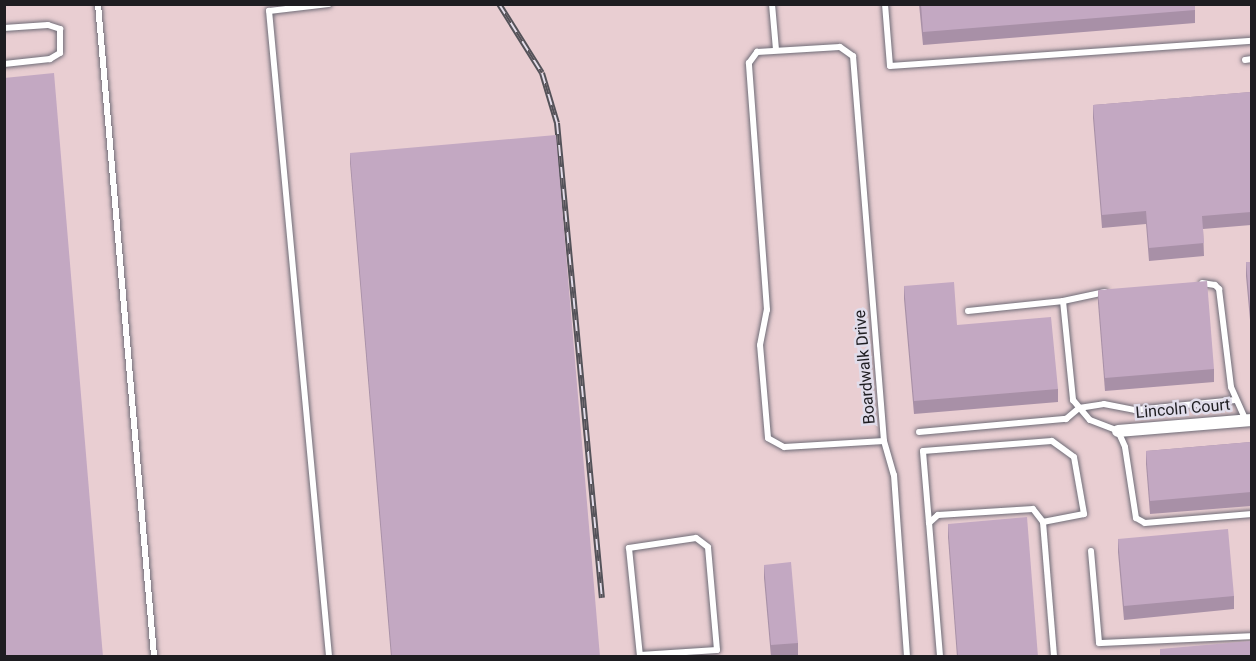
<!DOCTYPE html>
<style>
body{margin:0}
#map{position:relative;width:1256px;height:661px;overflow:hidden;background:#e1ddeb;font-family:Roboto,sans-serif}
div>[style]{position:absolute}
.industrial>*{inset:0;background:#e9ced2}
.roads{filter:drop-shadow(0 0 2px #6f6c77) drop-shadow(0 0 2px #6f6c77)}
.lane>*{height:6px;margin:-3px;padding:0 3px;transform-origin:3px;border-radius:3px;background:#fff}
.street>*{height:12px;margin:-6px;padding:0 6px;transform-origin:6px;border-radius:6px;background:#fff}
.rail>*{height:6px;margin-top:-3px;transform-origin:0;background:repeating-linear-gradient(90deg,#e1ddeb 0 11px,#545259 0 22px);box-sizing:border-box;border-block:2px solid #545259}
.wall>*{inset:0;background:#a890a7}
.building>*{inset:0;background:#c3a8c2}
span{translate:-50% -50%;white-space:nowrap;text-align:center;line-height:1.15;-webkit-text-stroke:5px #e1ddeb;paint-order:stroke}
.street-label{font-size:16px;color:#1e1d21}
.frame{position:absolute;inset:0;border:6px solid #1e1d21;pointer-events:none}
</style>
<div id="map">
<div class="industrial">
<div style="clip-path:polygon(5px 5px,1251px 5px,1251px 656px,5px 656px)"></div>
</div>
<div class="roads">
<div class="lane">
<div style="left:98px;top:4px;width:654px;rotate:85.09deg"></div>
<div style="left:772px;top:4px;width:46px;rotate:85deg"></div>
<div style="left:885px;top:4px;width:62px;rotate:85.4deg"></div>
<div style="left:890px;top:66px;width:363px;rotate:-4deg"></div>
<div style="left:4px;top:28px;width:44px;rotate:-3.9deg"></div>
<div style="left:48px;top:25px;width:13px;rotate:18deg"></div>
<div style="left:60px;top:29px;width:24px;rotate:90deg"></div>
<div style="left:60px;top:53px;width:12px;rotate:149deg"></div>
<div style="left:50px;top:59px;width:46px;rotate:173.8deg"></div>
<div style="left:1245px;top:60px;width:7px;rotate:-8deg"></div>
<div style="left:1202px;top:283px;width:13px;rotate:9deg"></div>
<div style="left:1215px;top:285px;width:6px;rotate:45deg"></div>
<div style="left:1219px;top:289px;width:99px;rotate:83deg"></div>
<div style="left:1231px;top:387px;width:36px;rotate:66deg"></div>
<div style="left:1063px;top:301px;width:43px;rotate:-12.1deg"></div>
<div style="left:968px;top:311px;width:96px;rotate:-6deg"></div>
<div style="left:1063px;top:301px;width:100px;rotate:84.2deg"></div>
<div style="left:1073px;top:400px;width:26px;rotate:50deg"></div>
<div style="left:1090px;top:420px;width:30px;rotate:21deg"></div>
<div style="left:1118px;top:431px;width:17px;rotate:66deg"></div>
<div style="left:1125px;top:447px;width:72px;rotate:81.2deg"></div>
<div style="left:1136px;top:518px;width:10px;rotate:29deg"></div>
<div style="left:1145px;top:523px;width:107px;rotate:-4.8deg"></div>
<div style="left:919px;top:432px;width:148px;rotate:-5.1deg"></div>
<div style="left:1066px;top:419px;width:17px;rotate:-40deg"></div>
<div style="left:1079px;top:408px;width:25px;rotate:-9deg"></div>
<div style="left:1104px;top:404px;width:32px;rotate:11deg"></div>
<div style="left:1135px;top:410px;width:101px;rotate:-5.7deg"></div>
<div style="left:884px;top:441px;width:100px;rotate:176.6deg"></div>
<div style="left:784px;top:447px;width:18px;rotate:-151deg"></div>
<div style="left:768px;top:438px;width:93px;rotate:-94.9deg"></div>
<div style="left:760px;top:345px;width:36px;rotate:-79deg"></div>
<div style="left:767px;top:310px;width:248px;rotate:-94.2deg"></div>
<div style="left:749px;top:63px;width:14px;rotate:-54deg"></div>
<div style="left:757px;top:52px;width:83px;rotate:-3.4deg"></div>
<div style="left:840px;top:47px;width:16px;rotate:35deg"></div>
<div style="left:853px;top:56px;width:386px;rotate:85.4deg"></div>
<div style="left:884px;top:441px;width:35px;rotate:74deg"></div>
<div style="left:894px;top:475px;width:181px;rotate:85.9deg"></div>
<div style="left:929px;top:523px;width:72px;rotate:-94.8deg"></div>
<div style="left:923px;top:451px;width:129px;rotate:-4.4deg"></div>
<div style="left:1052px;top:441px;width:27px;rotate:36deg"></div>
<div style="left:1074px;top:457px;width:58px;rotate:80deg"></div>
<div style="left:1084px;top:514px;width:42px;rotate:169deg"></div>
<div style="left:1091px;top:551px;width:92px;rotate:85deg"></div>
<div style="left:1099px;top:643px;width:153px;rotate:-2.6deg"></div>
<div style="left:640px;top:655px;width:77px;rotate:-3.7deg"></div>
<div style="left:717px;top:650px;width:103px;rotate:-95deg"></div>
<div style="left:708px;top:547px;width:15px;rotate:-143deg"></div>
<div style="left:696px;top:538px;width:68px;rotate:171.5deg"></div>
<div style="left:629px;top:548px;width:109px;rotate:84.2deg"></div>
<div style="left:329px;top:656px;width:648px;rotate:-95.31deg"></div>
<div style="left:269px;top:11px;width:60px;rotate:-6.7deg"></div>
<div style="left:940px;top:656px;width:133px;rotate:-94.7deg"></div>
<div style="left:929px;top:523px;width:12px;rotate:-42deg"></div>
<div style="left:938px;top:515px;width:95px;rotate:-3.6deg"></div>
<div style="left:1033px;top:509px;width:16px;rotate:52deg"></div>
<div style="left:1043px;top:522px;width:134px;rotate:85.3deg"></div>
</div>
<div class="street">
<div style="left:1118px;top:431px;width:134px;rotate:-4.7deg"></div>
</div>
</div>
<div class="rail">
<div style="left:499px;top:4px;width:81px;rotate:58.1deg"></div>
<div style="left:542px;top:73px;width:52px;rotate:73.3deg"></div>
<div style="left:557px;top:123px;width:477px;rotate:84.6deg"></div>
</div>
<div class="wall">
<div style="clip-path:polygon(919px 4px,1195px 4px,1195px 23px,923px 45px)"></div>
<div style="clip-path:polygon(1251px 92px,1251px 225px,1203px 229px,1204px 256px,1149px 261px,1146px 224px,1102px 228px,1093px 118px,1093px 105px)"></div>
<div style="clip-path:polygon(350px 153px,600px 657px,391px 657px,350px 163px)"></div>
<div style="clip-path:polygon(1246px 262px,1251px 262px,1251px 331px,1246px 276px)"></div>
<div style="clip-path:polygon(904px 286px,957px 325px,1058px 389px,1058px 402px,914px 414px,904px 299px)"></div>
<div style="clip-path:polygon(1098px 290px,1214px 369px,1214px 382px,1105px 391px,1098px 303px)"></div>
<div style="clip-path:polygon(1251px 442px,1251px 506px,1150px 514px,1146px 464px,1146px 451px)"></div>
<div style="clip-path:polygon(948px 524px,1038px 657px,957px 657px,948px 537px)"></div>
<div style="clip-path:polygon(1118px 539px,1234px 596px,1234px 609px,1124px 620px,1118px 552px)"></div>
<div style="clip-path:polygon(764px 565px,798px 643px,798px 656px,771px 657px,764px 578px)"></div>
</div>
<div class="building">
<div style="clip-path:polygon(921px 4px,1195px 4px,1195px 10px,923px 32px)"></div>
<div style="clip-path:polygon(54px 73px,103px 657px,4px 657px,4px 78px)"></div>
<div style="clip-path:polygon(1251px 92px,1251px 212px,1202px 216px,1204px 243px,1149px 248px,1146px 211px,1102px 215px,1093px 105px)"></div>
<div style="clip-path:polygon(556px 135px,600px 657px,392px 657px,350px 153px)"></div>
<div style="clip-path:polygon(1246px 262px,1251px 262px,1251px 318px)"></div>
<div style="clip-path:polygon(1207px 281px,1214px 369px,1105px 378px,1098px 290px)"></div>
<div style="clip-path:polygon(954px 282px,957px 325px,1051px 317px,1058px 389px,914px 401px,904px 286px)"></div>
<div style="clip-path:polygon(1251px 442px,1251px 492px,1150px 501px,1146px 451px)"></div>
<div style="clip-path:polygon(1027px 517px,1038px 657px,958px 657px,948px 524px)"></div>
<div style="clip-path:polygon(1228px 529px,1234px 596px,1124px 606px,1118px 539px)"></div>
<div style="clip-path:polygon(791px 562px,798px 643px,771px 645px,764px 565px)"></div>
<div style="clip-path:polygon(1251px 641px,1251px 657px,1160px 657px,1160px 649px)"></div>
</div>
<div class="street-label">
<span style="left:865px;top:367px;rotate:-95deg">Boardwalk Drive</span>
<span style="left:1183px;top:409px;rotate:-5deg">Lincoln Court</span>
</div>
<div class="frame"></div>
</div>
